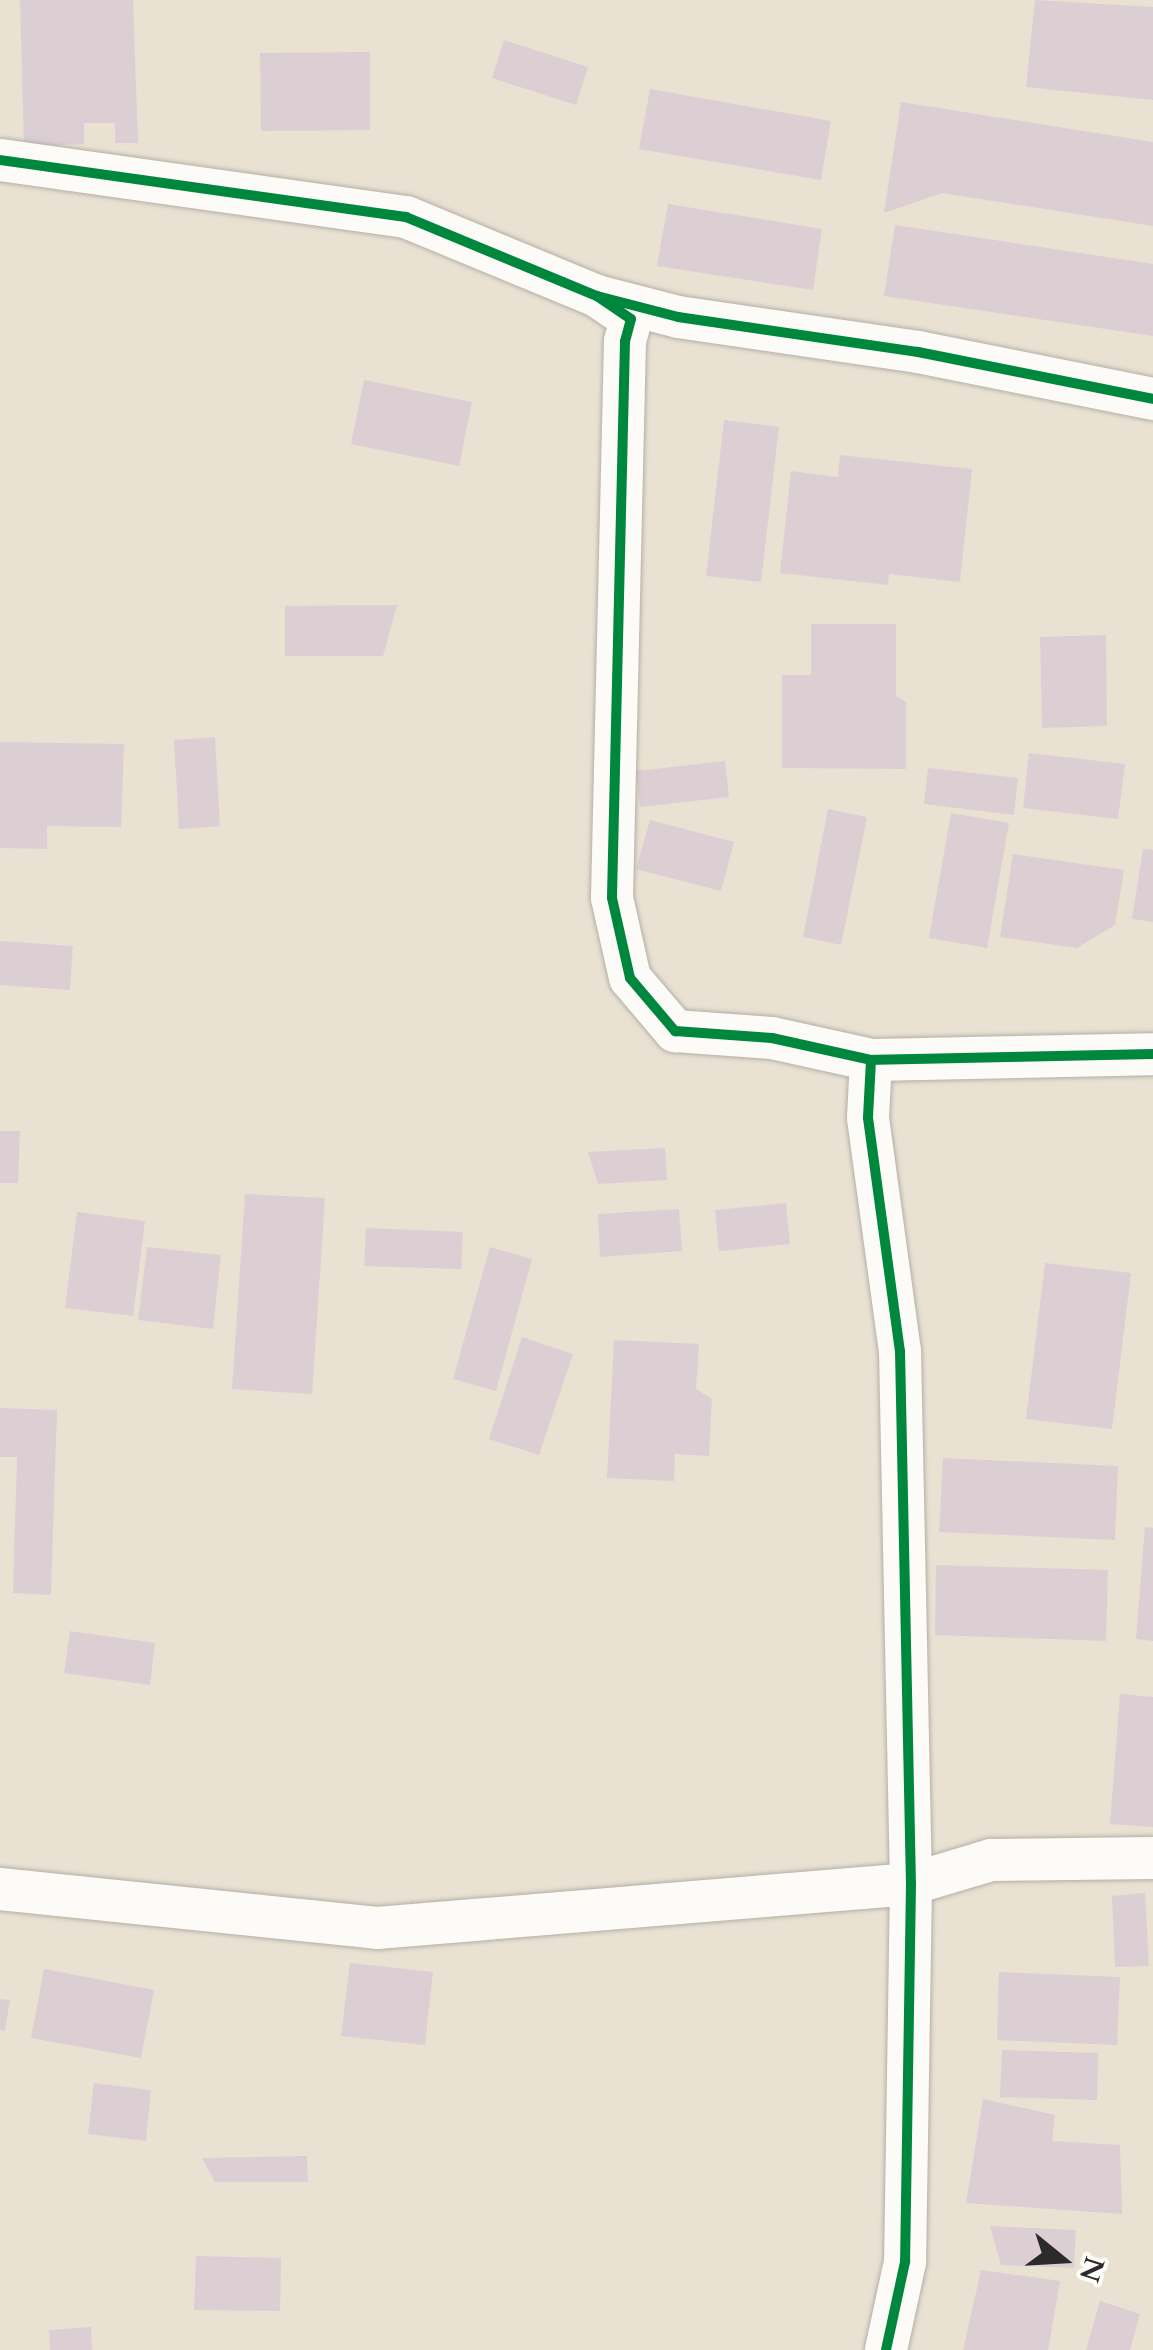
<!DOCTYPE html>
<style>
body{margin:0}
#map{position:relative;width:1153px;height:2350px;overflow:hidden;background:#e9e2d3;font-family:Cardo,serif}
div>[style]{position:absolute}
.building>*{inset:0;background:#dbcfd3}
.roads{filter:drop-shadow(0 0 2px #b4afa6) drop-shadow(0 0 2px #b4afa6)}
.street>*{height:42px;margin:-21px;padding:0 21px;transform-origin:21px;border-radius:21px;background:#fcfbf8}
.cycleway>*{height:10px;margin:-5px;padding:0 5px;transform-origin:5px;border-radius:5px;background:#00873e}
span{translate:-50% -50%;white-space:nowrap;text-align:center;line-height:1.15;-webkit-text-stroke:10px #fdfcf7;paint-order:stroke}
.north{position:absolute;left:1013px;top:2210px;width:100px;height:100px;-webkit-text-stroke:8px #fdfcf7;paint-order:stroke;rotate:108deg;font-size:28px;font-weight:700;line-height:40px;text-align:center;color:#2b2b2b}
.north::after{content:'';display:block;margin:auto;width:35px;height:45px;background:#2b2b2b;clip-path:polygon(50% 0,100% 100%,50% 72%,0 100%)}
</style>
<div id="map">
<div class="building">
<div style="clip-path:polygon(20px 0,133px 0,138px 143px,115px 143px,115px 123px,84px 123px,84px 144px,24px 146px)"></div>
<div style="clip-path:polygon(1035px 0,1153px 7px,1153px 100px,1026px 87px)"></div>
<div style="clip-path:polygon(504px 40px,588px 67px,576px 105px,492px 78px)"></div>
<div style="clip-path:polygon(370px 52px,370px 130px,261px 131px,260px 53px)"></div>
<div style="clip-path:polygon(650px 89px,831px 121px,821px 180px,639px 149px)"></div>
<div style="clip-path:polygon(901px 102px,1153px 142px,1153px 226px,942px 193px,884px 213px)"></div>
<div style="clip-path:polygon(668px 204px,822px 229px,813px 290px,657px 266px)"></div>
<div style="clip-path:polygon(895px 225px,1153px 264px,1153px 336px,884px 296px)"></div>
<div style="clip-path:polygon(364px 380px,472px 402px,459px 466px,351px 444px)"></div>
<div style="clip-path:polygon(724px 420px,779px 427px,761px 582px,706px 576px)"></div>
<div style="clip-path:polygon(840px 455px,972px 469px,960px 582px,889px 574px,888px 585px,780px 573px,791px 471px,838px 477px)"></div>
<div style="clip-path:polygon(397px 605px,383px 656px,285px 656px,285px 606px)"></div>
<div style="clip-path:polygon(811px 624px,896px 624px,896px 696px,906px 702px,906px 769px,782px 768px,782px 675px,811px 675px)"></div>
<div style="clip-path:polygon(1106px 635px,1107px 726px,1042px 728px,1040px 637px)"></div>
<div style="clip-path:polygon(215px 737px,220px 826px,179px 829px,174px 740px)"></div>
<div style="clip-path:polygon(0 742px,124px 744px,121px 827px,47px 826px,47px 849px,0 848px)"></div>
<div style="clip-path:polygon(1029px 753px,1125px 764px,1118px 819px,1023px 808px)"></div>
<div style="clip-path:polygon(725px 761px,729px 797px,640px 807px,636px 771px)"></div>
<div style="clip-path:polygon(928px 768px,1018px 778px,1014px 815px,924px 804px)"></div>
<div style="clip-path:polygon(828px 809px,867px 817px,841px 945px,803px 937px)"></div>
<div style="clip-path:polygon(951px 813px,1009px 823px,987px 948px,929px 938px)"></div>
<div style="clip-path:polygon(650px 820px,734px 842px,721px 891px,636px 869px)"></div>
<div style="clip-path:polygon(1143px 849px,1153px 850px,1153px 922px,1132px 919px)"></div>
<div style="clip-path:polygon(1013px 854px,1124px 870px,1115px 925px,1077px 948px,1000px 937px)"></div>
<div style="clip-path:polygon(0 941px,73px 946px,70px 990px,0 985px)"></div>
<div style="clip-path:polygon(0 1131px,20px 1131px,18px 1183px,0 1183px)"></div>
<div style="clip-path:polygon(665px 1148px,667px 1180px,598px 1184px,588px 1152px)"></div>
<div style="clip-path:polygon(245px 1194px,325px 1198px,312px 1394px,232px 1389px)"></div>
<div style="clip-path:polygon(786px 1203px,790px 1244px,719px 1251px,715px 1210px)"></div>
<div style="clip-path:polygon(679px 1209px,682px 1251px,600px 1257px,598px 1214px)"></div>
<div style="clip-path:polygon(77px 1212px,145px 1221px,133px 1316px,65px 1308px)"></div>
<div style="clip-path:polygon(366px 1228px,463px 1232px,461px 1269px,364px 1266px)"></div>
<div style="clip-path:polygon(147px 1247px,221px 1255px,213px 1329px,138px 1320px)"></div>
<div style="clip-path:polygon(490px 1247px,532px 1259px,496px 1391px,453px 1379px)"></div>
<div style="clip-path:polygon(1045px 1263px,1131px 1273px,1112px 1429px,1026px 1419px)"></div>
<div style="clip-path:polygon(522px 1337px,573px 1354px,539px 1455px,489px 1439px)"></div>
<div style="clip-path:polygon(614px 1340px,699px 1344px,696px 1389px,712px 1399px,709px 1456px,675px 1454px,674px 1481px,607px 1478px)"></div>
<div style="clip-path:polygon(0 1408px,57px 1410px,51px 1595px,13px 1593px,17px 1457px,0 1457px)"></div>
<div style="clip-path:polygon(943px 1458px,1118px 1466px,1115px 1540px,939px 1532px)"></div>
<div style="clip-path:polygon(1145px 1527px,1153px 1528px,1153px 1641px,1136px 1639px)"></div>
<div style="clip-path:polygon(936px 1565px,1108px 1570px,1106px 1641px,935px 1635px)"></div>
<div style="clip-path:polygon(70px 1631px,155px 1643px,150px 1685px,64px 1673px)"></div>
<div style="clip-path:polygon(1120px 1694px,1153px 1697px,1153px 1827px,1110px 1824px)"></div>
<div style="clip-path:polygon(1145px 1893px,1149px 1966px,1115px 1967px,1112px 1896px)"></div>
<div style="clip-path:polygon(350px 1963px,433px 1972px,425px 2045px,341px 2036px)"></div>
<div style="clip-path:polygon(44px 1969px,154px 1990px,141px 2058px,31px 2038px)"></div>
<div style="clip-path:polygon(999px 1972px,1120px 1977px,1117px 2045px,997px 2040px)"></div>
<div style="clip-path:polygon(0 1999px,10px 2000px,5px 2031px,0 2030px)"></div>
<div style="clip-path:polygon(1002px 2050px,1098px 2053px,1097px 2100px,1000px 2097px)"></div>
<div style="clip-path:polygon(94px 2083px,151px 2090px,146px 2141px,88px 2134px)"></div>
<div style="clip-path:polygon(983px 2099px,1055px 2115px,1052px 2141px,1120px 2145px,1122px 2214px,966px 2203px)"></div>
<div style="clip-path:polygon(307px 2156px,308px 2182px,215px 2182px,202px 2158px)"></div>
<div style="clip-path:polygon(990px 2226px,1076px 2230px,1074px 2268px,1001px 2265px)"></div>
<div style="clip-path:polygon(196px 2256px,281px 2258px,280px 2311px,194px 2310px)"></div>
<div style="clip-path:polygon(981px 2270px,1060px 2281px,1048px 2350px,963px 2350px)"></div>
<div style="clip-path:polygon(1100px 2301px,1140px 2314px,1130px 2350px,1086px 2350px)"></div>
<div style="clip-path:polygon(91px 2327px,92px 2350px,50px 2350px,49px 2330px)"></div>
</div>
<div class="roads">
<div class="street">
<div style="left:0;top:160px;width:410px;rotate:8deg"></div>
<div style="left:406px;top:217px;width:207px;rotate:22.5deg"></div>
<div style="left:597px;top:296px;width:84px;rotate:14.5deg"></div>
<div style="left:678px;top:317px;width:243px;rotate:8.3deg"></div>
<div style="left:918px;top:352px;width:240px;rotate:11.3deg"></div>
<div style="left:597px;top:296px;width:41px;rotate:34.1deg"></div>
<div style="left:631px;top:319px;width:23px;rotate:105deg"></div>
<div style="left:625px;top:341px;width:557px;rotate:91.34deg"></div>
<div style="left:612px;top:898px;width:82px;rotate:77.3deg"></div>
<div style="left:630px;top:978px;width:70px;rotate:49.7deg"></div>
<div style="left:675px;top:1031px;width:97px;rotate:4.1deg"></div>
<div style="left:772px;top:1038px;width:101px;rotate:12.5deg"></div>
<div style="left:871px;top:1060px;width:282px;rotate:-1.2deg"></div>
<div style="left:871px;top:1060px;width:58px;rotate:93deg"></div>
<div style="left:868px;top:1118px;width:235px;rotate:82.2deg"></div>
<div style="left:900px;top:1351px;width:533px;rotate:88.82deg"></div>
<div style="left:911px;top:1884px;width:378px;rotate:90.9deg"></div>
<div style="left:905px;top:2262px;width:90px;rotate:102.2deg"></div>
<div style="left:0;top:1889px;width:379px;rotate:5.9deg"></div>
<div style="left:377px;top:1928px;width:536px;rotate:-4.71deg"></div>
<div style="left:911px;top:1884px;width:84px;rotate:-16.7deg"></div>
<div style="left:991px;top:1860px;width:162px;rotate:-0.7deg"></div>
</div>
</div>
<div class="cycleway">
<div style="left:0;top:160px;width:410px;rotate:8deg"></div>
<div style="left:406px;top:217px;width:207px;rotate:22.5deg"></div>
<div style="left:597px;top:296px;width:84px;rotate:14.5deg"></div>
<div style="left:678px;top:317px;width:243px;rotate:8.3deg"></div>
<div style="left:918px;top:352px;width:240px;rotate:11.3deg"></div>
<div style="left:597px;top:296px;width:41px;rotate:34.1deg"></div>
<div style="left:631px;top:319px;width:23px;rotate:105deg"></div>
<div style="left:625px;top:341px;width:557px;rotate:91.34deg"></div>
<div style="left:612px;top:898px;width:82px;rotate:77.3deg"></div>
<div style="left:630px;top:978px;width:70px;rotate:49.7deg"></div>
<div style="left:675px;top:1031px;width:97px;rotate:4.1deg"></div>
<div style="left:772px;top:1038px;width:101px;rotate:12.5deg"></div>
<div style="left:871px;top:1060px;width:282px;rotate:-1.2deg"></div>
<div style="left:871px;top:1060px;width:58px;rotate:93deg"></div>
<div style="left:868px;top:1118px;width:235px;rotate:82.2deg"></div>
<div style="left:900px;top:1351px;width:533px;rotate:88.82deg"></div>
<div style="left:911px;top:1884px;width:378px;rotate:90.9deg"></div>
<div style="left:905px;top:2262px;width:90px;rotate:102.2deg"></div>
</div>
<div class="north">N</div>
</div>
